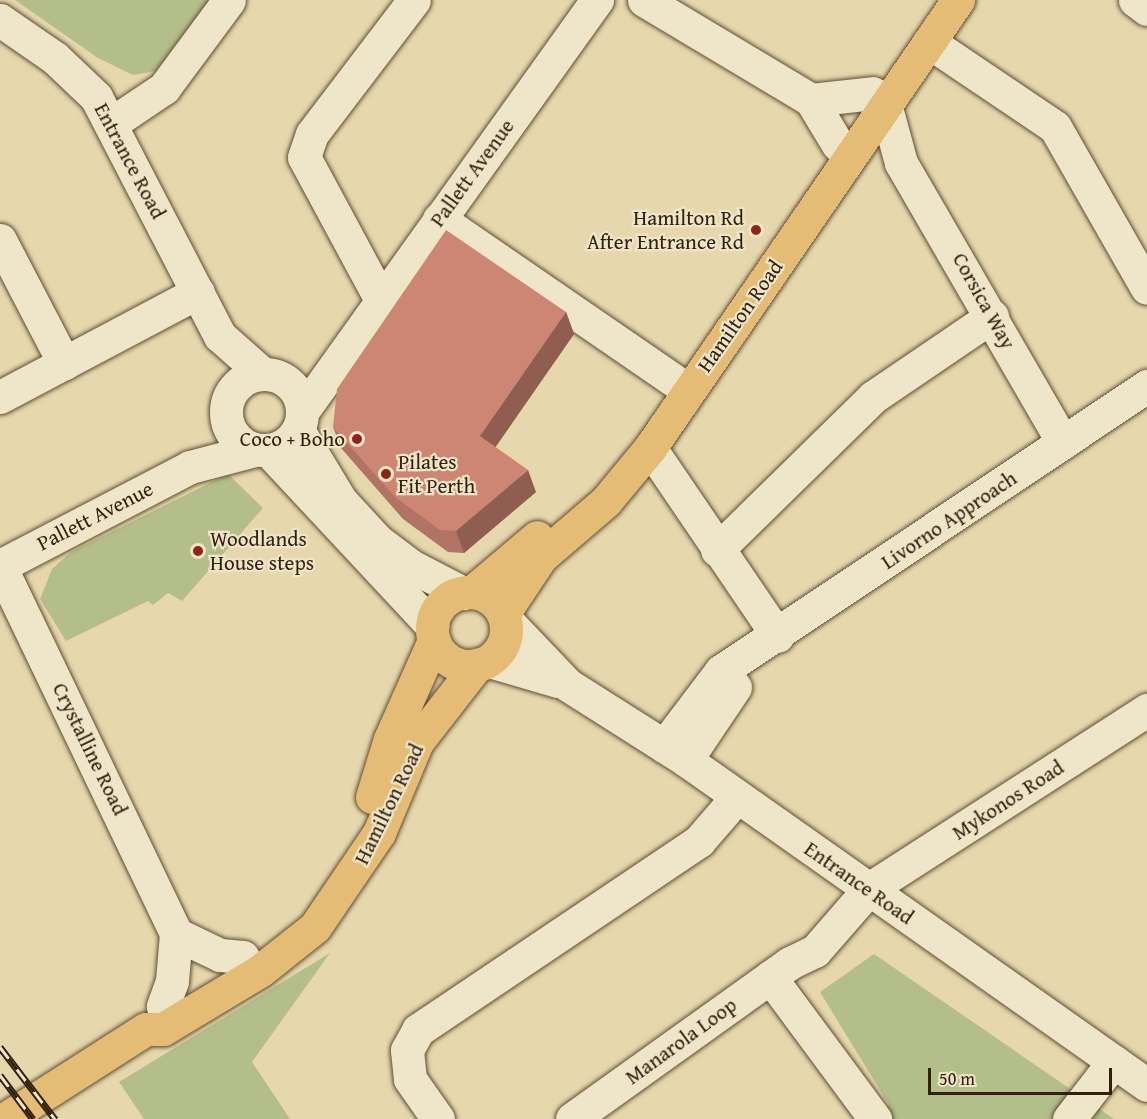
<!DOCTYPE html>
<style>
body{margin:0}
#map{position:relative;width:1147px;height:1119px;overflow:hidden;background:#e7d7ac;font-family:"Gentium Book Plus",serif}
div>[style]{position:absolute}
.green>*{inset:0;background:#b4be8a}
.roads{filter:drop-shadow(0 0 2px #5f4e36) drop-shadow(0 0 2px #5f4e36)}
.minor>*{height:33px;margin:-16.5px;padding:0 16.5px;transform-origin:16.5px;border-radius:16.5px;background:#efe5c9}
.minor>.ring{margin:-16.5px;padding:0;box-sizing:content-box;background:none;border:33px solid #efe5c9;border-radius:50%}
.major>*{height:33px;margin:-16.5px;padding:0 16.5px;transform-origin:16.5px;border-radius:16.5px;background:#e4bc76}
.major>.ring{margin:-16.5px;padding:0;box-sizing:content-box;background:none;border:33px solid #e4bc76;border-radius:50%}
.rail>*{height:7px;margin-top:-3.5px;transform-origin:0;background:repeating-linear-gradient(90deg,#efe5c9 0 14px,#32210f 0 28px);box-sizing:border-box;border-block:2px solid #32210f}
.wall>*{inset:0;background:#b17364}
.shaded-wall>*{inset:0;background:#905e51}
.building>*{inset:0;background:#ce8674}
.dots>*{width:16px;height:16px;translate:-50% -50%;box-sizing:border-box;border:3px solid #efe5c9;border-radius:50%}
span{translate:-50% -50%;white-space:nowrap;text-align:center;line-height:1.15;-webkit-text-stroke:4.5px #efe5c9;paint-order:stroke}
.street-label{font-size:21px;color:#32210f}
.poi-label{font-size:21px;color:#32210f}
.right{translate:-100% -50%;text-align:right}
.left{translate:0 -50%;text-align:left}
.scale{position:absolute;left:928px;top:1068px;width:184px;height:27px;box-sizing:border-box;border:3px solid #32210f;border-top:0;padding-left:8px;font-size:18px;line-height:21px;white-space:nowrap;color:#32210f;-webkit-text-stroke:4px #efe5c9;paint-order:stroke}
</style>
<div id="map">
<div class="green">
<div style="clip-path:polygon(15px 0,209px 0,156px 71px,133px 75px,98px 58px)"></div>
<div style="clip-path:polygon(228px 474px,263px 508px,182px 601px,168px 593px,153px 605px,148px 601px,66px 641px,40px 599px,52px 569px,71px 552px)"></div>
<div style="clip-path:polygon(330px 953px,252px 1062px,290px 1119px,144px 1119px,119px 1082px)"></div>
<div style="clip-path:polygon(874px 954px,1114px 1119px,873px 1119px,889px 1105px,820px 992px)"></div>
</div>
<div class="roads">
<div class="minor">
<div style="left:644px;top:0;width:195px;rotate:30.9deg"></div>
<div style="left:811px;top:100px;width:52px;rotate:59deg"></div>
<div style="left:1135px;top:0;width:15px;rotate:37deg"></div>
<div style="left:0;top:20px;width:67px;rotate:34.6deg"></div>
<div style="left:55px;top:58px;width:57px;rotate:43.6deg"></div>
<div style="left:96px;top:97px;width:269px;rotate:62.6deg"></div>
<div style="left:220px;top:336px;width:57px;rotate:41.5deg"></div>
<div style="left:929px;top:42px;width:152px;rotate:34deg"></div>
<div style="left:1055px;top:127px;width:185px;rotate:60.3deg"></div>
<div style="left:811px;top:100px;width:62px;rotate:-6.4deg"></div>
<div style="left:885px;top:104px;width:61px;rotate:74.8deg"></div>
<div style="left:901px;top:163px;width:323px;rotate:59.9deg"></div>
<div style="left:112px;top:123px;width:63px;rotate:-33.9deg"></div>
<div style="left:164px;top:88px;width:109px;rotate:-53.5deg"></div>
<div style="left:439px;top:219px;width:284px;rotate:34.5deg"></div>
<div style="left:0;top:240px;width:139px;rotate:62.5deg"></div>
<div style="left:381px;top:300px;width:162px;rotate:-118.3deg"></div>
<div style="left:304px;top:157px;width:24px;rotate:-71deg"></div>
<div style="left:312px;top:134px;width:168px;rotate:-52.7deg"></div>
<div class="ring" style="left:226px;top:374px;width:43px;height:43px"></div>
<div style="left:0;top:397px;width:224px;rotate:-27.9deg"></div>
<div style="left:302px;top:412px;width:507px;rotate:-54.4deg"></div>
<div style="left:298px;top:430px;width:83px;rotate:58.8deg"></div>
<div style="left:341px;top:501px;width:54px;rotate:47.2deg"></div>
<div style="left:378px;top:541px;width:41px;rotate:37.1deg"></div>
<div style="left:411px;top:566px;width:59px;rotate:27.4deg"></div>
<div style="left:650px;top:448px;width:227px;rotate:55.8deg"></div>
<div style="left:268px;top:450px;width:241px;rotate:47deg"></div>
<div style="left:717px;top:550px;width:219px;rotate:-44.4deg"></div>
<div style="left:873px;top:397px;width:144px;rotate:-34.2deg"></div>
<div style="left:0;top:566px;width:408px;rotate:64.4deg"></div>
<div style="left:176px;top:934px;width:47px;rotate:94.9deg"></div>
<div style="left:172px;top:981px;width:27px;rotate:110deg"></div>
<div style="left:0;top:566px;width:214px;rotate:-27.5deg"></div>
<div style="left:190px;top:467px;width:67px;rotate:-14.7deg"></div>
<div style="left:505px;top:619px;width:91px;rotate:46.3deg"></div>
<div style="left:568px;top:685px;width:140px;rotate:32.4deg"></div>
<div style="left:686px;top:760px;width:564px;rotate:35.18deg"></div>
<div style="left:489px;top:661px;width:72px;rotate:16.2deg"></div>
<div style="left:664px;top:746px;width:94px;rotate:-52.8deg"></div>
<div style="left:721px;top:671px;width:513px;rotate:-33.78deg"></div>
<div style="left:686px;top:760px;width:88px;rotate:-56.1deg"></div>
<div style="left:176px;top:934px;width:49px;rotate:25.5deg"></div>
<div style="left:220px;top:955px;width:23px;rotate:5deg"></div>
<div style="left:770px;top:977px;width:177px;rotate:53.5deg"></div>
<div style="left:438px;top:1119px;width:49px;rotate:-125deg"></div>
<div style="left:410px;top:1079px;width:29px;rotate:-96deg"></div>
<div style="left:407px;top:1050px;width:23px;rotate:-61deg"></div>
<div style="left:418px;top:1030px;width:339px;rotate:-33.9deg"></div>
<div style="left:699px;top:841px;width:58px;rotate:-49.2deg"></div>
<div style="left:572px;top:1119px;width:268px;rotate:-35.6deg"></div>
<div style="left:790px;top:963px;width:28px;rotate:-26deg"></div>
<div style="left:815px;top:951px;width:82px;rotate:-48.9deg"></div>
<div style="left:869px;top:889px;width:331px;rotate:-32.8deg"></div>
<div style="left:1069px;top:1119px;width:73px;rotate:-52.2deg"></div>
</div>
<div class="major">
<div style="left:472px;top:592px;width:85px;rotate:-40.2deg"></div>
<div class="ring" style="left:432px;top:592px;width:41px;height:41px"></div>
<div style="left:503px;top:614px;width:69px;rotate:-56.3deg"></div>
<div style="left:541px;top:557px;width:86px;rotate:-40.7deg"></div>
<div style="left:606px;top:501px;width:69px;rotate:-50.3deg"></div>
<div style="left:650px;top:448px;width:544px;rotate:-55.49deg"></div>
<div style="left:372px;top:797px;width:61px;rotate:-72.8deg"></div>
<div style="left:390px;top:739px;width:108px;rotate:-66deg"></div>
<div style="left:5px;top:1119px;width:167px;rotate:-32.6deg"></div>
<div style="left:146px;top:1029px;width:17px"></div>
<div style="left:163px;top:1029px;width:114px;rotate:-31deg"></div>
<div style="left:261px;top:970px;width:69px;rotate:-38.5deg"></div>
<div style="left:315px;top:927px;width:114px;rotate:-55.8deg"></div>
<div style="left:379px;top:833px;width:99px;rotate:-67.3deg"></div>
<div style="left:417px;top:742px;width:98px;rotate:-52.1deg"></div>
</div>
</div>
<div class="rail">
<div style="left:0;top:1047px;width:91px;rotate:52.6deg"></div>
<div style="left:0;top:1075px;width:55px;rotate:53.1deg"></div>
</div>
<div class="wall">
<div style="clip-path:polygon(566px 312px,574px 334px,495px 447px,536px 492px,464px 553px,448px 552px,403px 519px,341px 448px,333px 427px)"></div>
</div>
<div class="shaded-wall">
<div style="clip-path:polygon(566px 312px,574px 334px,488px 458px,480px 436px)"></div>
<div style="clip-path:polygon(528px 470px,536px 492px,464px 553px,456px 531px)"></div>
</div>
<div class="building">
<div style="clip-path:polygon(446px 230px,566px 312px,480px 436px,528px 470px,456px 531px,440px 530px,395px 497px,333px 427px,337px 389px)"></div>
</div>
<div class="dots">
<div style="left:756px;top:230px;background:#8f2418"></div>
<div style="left:357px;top:439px;background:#8f2418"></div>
<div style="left:386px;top:474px;background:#8f2418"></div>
<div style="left:198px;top:551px;background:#8f2418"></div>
</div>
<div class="street-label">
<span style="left:130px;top:161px;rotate:62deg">Entrance Road</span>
<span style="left:472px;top:173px;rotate:-54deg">Pallett Avenue</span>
<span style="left:984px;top:301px;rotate:61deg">Corsica Way</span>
<span style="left:740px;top:316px;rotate:-55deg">Hamilton Road</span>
<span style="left:95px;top:516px;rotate:-27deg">Pallett Avenue</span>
<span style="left:949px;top:520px;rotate:-34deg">Livorno Approach</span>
<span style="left:90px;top:749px;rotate:64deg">Crystalline Road</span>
<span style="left:1008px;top:800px;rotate:-33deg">Mykonos Road</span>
<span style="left:389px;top:804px;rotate:-64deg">Hamilton Road</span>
<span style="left:859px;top:883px;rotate:35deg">Entrance Road</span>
<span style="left:681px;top:1041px;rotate:-36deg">Manarola Loop</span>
</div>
<div class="poi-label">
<span class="right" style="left:744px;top:230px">Hamilton Rd<br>After Entrance Rd</span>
<span class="right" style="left:345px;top:439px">Coco + Boho</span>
<span class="left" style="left:398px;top:474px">Pilates<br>Fit Perth</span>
<span class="left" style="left:210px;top:551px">Woodlands<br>House steps</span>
</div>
<div class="scale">50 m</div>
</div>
